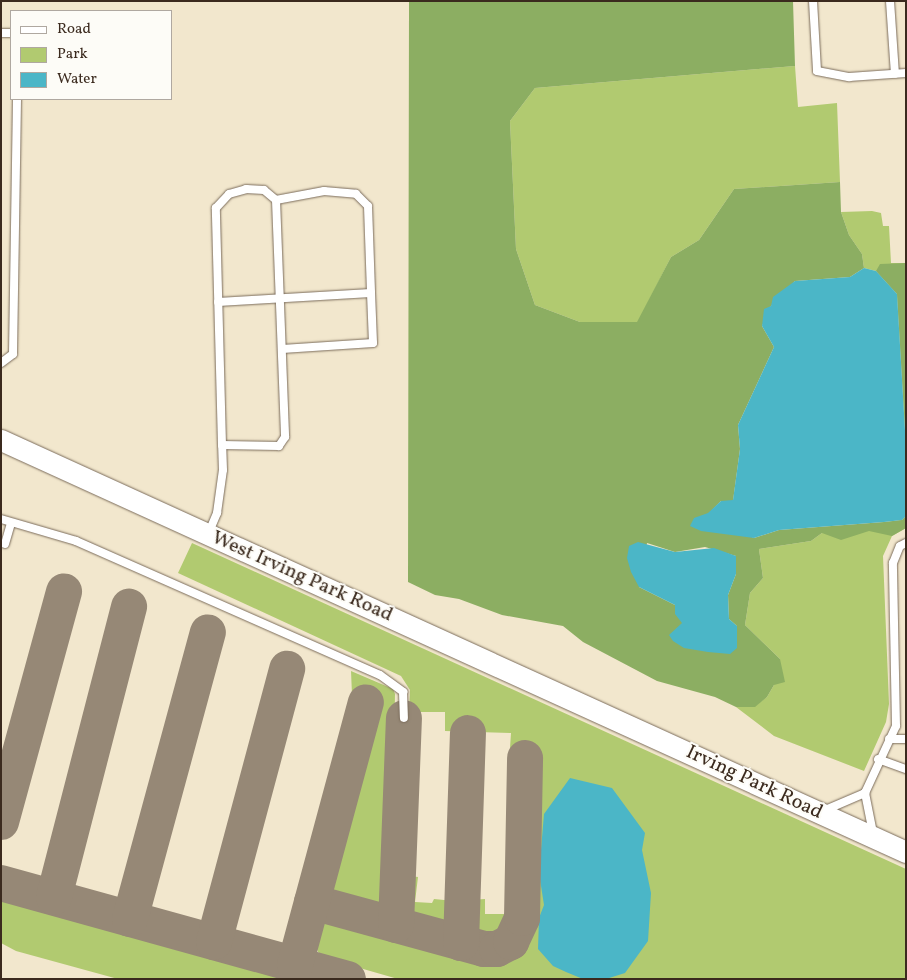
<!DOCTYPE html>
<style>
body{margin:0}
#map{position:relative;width:907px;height:980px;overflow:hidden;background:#f2e7cd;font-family:Vollkorn,serif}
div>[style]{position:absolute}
.green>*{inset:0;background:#b1ca70}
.forest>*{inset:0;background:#8cae62}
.water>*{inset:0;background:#4bb6c7}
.taxiway>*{height:36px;margin:-18px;padding:0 18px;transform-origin:18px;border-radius:18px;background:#968876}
.roads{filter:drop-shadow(0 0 1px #7b6c5b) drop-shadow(0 0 1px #7b6c5b)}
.service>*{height:8px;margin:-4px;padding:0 4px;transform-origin:4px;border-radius:4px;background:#fff}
.secondary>*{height:21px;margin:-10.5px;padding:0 10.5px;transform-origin:10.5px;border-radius:10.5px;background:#fff}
span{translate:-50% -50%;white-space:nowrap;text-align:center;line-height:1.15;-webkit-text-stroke:4px #fdfcf7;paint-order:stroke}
.street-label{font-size:20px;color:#3b2a1e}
.frame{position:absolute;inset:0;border:2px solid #3b2a1e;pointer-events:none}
.legend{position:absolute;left:10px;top:10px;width:162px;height:90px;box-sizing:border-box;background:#fdfcf7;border:1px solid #afa8a0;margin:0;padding:6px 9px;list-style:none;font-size:15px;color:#3b2a1e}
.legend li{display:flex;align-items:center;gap:10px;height:25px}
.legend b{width:25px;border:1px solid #afa8a0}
</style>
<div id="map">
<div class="green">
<div style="clip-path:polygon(795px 66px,798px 107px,837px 103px,840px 182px,734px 189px,699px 240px,671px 257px,638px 322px,580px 322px,535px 305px,516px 249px,510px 121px,535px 88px)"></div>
<div style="clip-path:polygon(872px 211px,881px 213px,883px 226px,889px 226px,891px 263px,906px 263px,906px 447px,897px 294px,876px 271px,864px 268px,862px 254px,849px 235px,841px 212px)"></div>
<div style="clip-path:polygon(906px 516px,906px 528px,892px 536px,883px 556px,889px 704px,886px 722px,864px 771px,774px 736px,736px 707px,755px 706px,767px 697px,774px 685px,780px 659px,745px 625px,750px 593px,763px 578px,759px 549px,811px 541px,822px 533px,902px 520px)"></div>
<div style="clip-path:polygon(192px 543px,906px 869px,906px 979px,398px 979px,325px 958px,318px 952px,313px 936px,319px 925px,326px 921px,342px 921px,467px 956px,505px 958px,516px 951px,526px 937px,539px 873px,535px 750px,510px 748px,511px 733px,445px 731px,445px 712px,409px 712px,410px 690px,401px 676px,178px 573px)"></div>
<div style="clip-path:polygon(351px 671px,393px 689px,395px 694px,391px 904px,379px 912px,340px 902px,332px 898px,330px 887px,380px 701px,352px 695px)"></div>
<div style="clip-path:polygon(410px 876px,418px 877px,415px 902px,432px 903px,434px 899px,454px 901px,457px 911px,452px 926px,443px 929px,408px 920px,405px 911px,404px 884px)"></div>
<div style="clip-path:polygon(485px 899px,485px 914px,505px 914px,505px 908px,513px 908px,511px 930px,501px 941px,487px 942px,473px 937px,471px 932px,471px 900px)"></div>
<div style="clip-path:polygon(13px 900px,25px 903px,303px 979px,118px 979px,16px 951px,1px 943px,1px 901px)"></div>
</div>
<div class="forest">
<div style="clip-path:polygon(evenodd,409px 1px,793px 1px,795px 66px,535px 88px,510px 121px,516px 249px,535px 305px,580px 322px,637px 322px,671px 257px,699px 240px,734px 189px,840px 182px,841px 212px,849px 235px,862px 254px,864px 268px,850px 277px,795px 281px,771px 306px,762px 326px,774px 347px,738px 425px,740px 449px,733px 501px,721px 501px,705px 517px,754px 538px,779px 530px,884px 522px,902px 520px,906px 516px,906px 528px,892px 536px,869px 531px,841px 540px,822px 533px,811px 541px,759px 549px,763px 578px,750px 593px,745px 625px,780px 659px,785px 682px,774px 685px,767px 697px,755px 707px,736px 707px,715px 697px,657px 681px,583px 642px,563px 626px,502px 615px,459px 599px,435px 595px,408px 582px,409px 1px,647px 543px,675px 552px,705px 547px,736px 556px,736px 574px,728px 595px,729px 619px,737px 626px,675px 605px,639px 587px,647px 543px)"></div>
<div style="clip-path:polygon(906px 263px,906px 446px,897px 294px,876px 271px,880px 264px)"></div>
</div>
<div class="water">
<div style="clip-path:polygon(864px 268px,876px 271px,897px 294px,906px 447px,906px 516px,902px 520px,884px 522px,779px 530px,754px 538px,701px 531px,690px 526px,694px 518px,708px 513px,721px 501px,733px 500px,740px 449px,738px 425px,774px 347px,762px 326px,764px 309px,771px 306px,773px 297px,795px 281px,850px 277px)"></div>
<div style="clip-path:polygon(638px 542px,675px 552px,714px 548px,736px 556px,736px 574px,728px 595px,729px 619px,737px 626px,737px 648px,730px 654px,708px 652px,684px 648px,673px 641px,669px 635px,682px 623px,675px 614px,675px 605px,639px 587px,631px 572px,627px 558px,629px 546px)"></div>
<div style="clip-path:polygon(570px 778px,612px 788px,645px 833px,642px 850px,651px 893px,648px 941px,625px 973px,606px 979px,583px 979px,566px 972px,553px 966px,538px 949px,539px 918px,544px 905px,539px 873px,544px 814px)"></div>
</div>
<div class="taxiway">
<div style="left:1px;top:822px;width:239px;rotate:-74.7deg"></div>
<div style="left:1px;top:883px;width:360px;rotate:15.5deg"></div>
<div style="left:54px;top:897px;width:300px;rotate:-75.5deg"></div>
<div style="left:312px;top:902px;width:178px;rotate:15.3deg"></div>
<div style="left:484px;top:949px;width:13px"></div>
<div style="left:497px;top:949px;width:16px;rotate:-27deg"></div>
<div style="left:511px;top:942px;width:26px;rotate:-65deg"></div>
<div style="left:522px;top:918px;width:160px;rotate:-88.9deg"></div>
<div style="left:130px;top:919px;width:297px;rotate:-74.8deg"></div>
<div style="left:396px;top:925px;width:207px;rotate:-87.8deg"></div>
<div style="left:214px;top:942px;width:283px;rotate:-75deg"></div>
<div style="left:461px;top:943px;width:210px;rotate:-88.1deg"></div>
<div style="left:295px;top:965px;width:272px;rotate:-74.9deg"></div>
</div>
<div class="roads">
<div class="service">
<div style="left:813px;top:1px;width:70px;rotate:86.7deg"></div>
<div style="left:817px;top:71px;width:33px;rotate:11deg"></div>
<div style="left:849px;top:77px;width:57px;rotate:-4deg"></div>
<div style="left:890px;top:1px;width:73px;rotate:86.1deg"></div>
<div style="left:1px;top:33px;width:10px"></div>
<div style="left:276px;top:200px;width:49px;rotate:-10.6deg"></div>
<div style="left:324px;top:191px;width:32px;rotate:5deg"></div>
<div style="left:356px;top:194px;width:17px;rotate:45deg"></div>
<div style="left:368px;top:206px;width:87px;rotate:88deg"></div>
<div style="left:218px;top:302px;width:153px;rotate:-3.4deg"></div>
<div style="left:371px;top:293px;width:50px;rotate:87.7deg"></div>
<div style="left:373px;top:343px;width:91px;rotate:176.2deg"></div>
<div style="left:1px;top:363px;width:15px;rotate:-37deg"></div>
<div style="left:13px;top:354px;width:255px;rotate:-89.1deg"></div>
<div style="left:1px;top:519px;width:78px;rotate:16.3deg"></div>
<div style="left:76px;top:541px;width:332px;rotate:23.8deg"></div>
<div style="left:380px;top:675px;width:29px;rotate:36deg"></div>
<div style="left:403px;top:692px;width:26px;rotate:88deg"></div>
<div style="left:209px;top:532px;width:21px;rotate:-67deg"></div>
<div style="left:217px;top:513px;width:43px;rotate:-82.1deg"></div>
<div style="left:223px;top:470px;width:25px;rotate:-92deg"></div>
<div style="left:222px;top:445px;width:237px;rotate:-91.5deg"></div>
<div style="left:216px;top:208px;width:19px;rotate:-47deg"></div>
<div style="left:229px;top:194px;width:18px;rotate:-16deg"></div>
<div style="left:246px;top:189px;width:18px;rotate:3deg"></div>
<div style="left:264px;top:190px;width:16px;rotate:40deg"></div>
<div style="left:276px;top:200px;width:237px;rotate:87.8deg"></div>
<div style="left:285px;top:437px;width:11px;rotate:124deg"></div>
<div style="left:279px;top:446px;width:57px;rotate:-179deg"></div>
<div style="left:5px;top:544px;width:22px;rotate:-74deg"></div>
<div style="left:889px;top:739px;width:17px"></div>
<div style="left:878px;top:759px;width:30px;rotate:20deg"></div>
<div style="left:823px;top:811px;width:46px;rotate:-23.2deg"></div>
<div style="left:873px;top:833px;width:41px;rotate:-101.3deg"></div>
<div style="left:865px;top:793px;width:74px;rotate:-65.2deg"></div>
<div style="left:896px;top:726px;width:163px;rotate:-91.1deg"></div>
<div style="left:893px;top:563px;width:18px;rotate:-68deg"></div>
<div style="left:900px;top:546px;width:7px;rotate:-27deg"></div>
</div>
<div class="secondary">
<div style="left:1px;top:440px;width:994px;rotate:24.48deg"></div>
</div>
</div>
<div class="street-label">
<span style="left:302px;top:577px;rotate:24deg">West Irving Park Road</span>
<span style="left:754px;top:783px;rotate:25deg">Irving Park Road</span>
</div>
<div class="frame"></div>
<ul class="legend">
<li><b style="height:6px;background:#fff"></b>Road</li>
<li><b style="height:14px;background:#b1ca70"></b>Park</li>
<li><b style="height:14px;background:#4bb6c7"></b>Water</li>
</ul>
</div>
